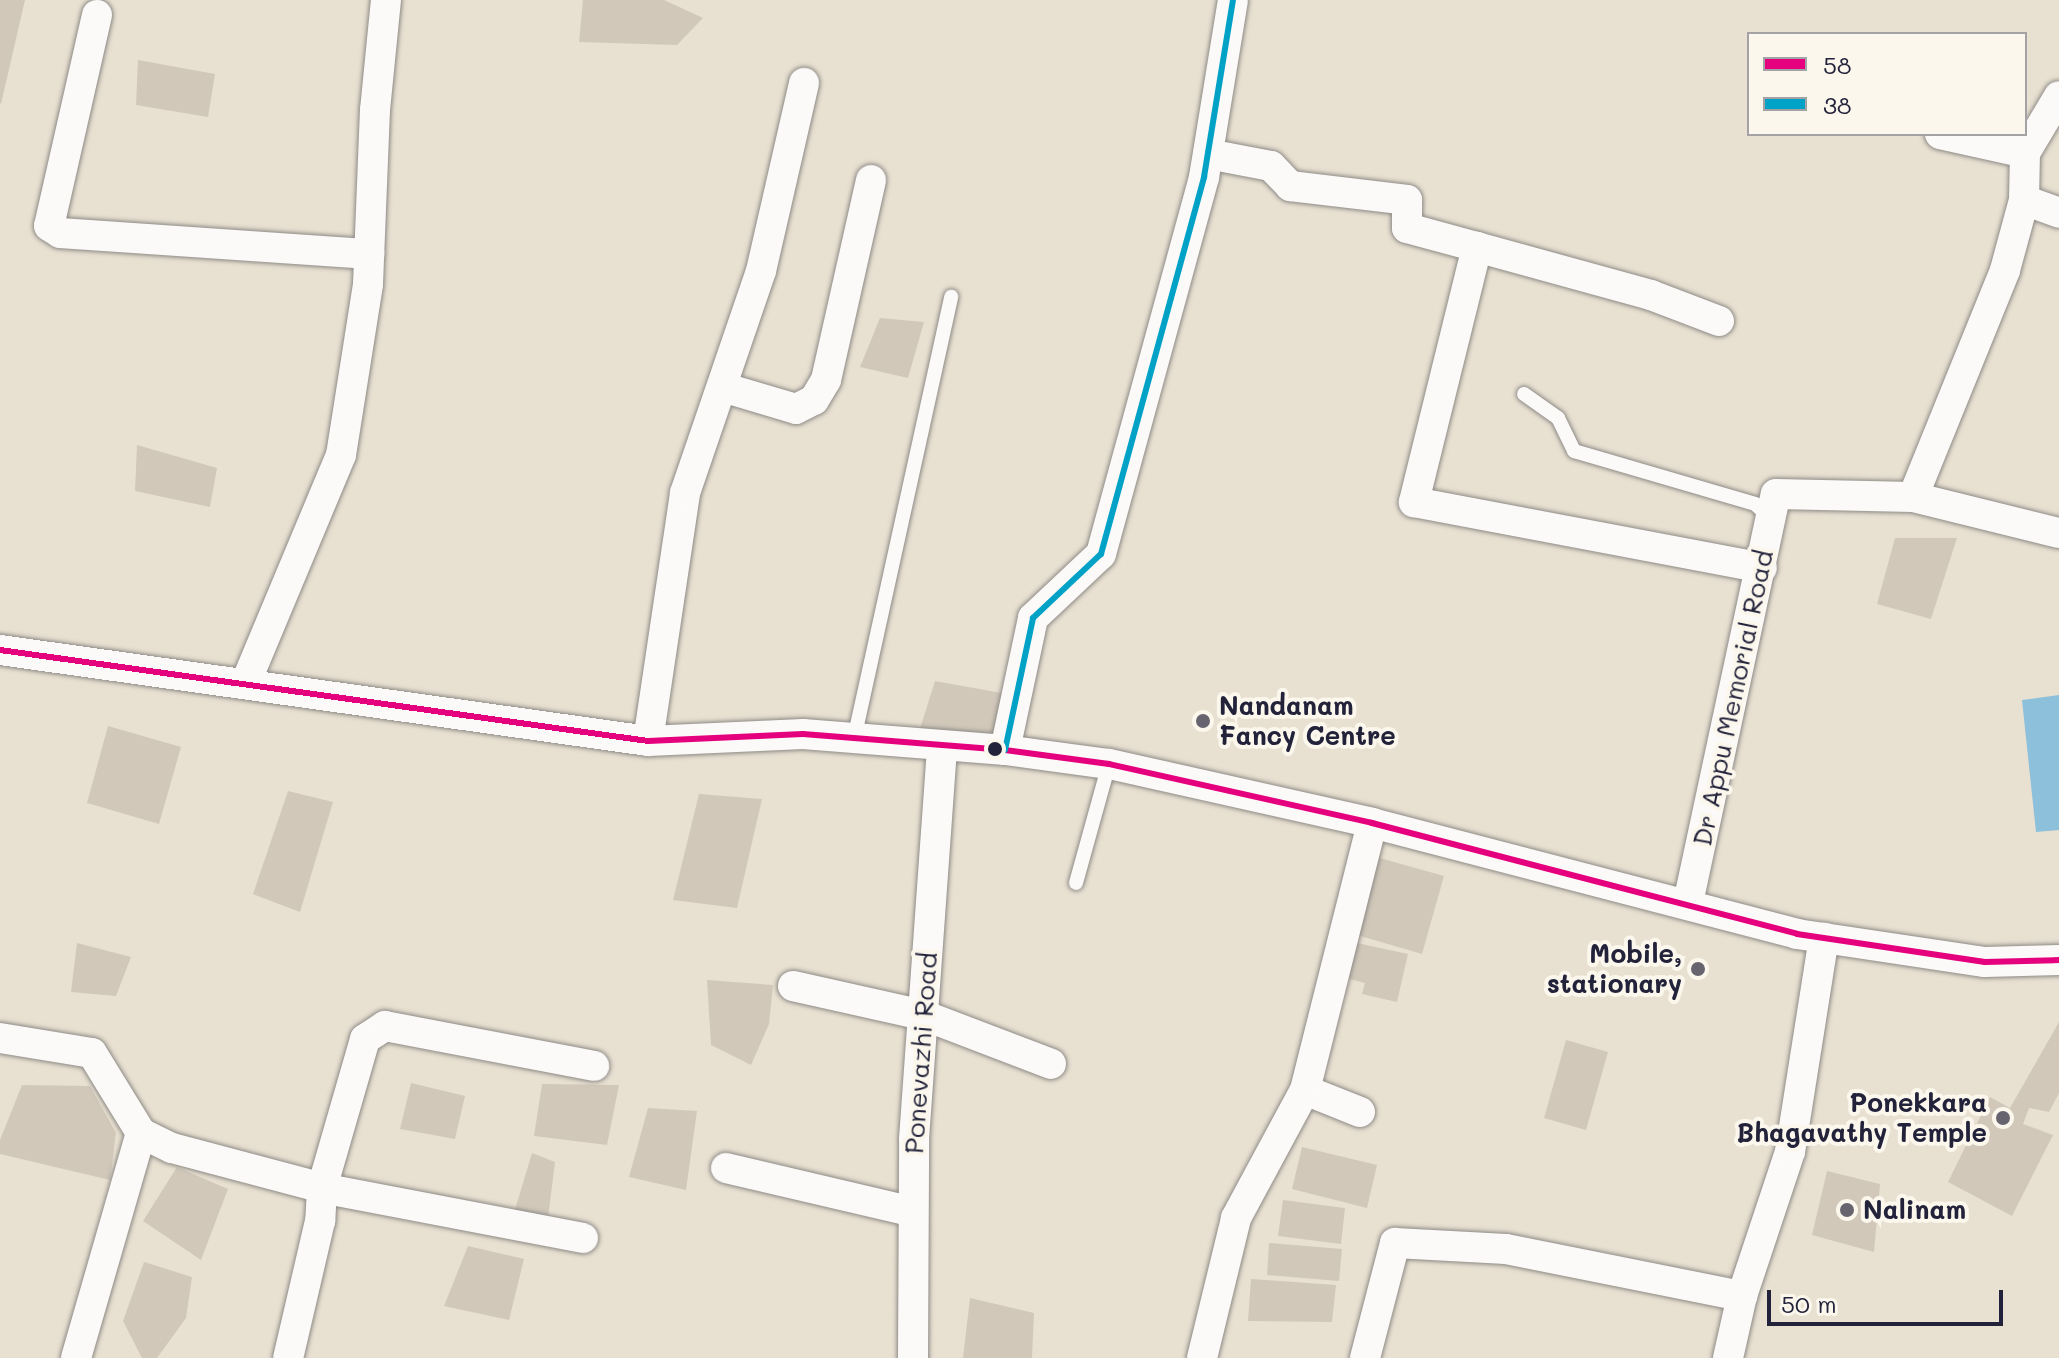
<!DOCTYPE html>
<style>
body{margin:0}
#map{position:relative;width:2059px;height:1358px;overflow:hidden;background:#e8e0d1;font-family:Mali,sans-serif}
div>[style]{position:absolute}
.water>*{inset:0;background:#8cc0db}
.building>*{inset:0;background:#d1c8ba}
.roads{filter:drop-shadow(0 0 2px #8e8b87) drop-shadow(0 0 2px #8e8b87)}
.lane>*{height:14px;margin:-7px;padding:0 7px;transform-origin:7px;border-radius:7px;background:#fcfaf8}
.street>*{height:30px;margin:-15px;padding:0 15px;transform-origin:15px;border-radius:15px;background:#fcfaf8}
.bus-1>*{height:6px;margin:-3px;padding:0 3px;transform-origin:3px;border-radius:3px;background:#e5007d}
.bus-2>*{height:6px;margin:-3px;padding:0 3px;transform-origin:3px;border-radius:3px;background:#02a2c7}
.dots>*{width:22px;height:22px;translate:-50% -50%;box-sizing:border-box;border:4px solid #fbf7ec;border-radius:50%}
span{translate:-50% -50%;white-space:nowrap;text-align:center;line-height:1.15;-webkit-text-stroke:8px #fbf7ec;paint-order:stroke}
.street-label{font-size:26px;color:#22223b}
.poi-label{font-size:26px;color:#22223b;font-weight:700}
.left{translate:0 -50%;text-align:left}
.right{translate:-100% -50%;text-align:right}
.legend{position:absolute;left:1747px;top:32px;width:280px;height:104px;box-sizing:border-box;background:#fbf7ec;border:2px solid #a4a2a5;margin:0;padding:10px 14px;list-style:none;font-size:24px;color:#22223b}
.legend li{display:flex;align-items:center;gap:16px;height:40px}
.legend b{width:40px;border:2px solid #a4a2a5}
.scale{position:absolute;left:1767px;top:1290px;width:236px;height:36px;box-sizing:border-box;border:4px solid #22223b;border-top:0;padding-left:10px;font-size:24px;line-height:28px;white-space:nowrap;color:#22223b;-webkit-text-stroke:6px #fbf7ec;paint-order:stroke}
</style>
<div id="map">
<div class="water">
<div style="clip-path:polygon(2059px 695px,2059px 830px,2036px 832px,2022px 700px)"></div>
</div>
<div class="building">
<div style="clip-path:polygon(0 0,25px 0,1px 104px,0 103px)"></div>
<div style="clip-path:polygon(583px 0,664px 0,703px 18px,677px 45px,579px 42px)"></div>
<div style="clip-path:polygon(138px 60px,215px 74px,208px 117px,136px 105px)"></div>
<div style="clip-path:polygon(880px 318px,924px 322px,908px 378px,860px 367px)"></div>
<div style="clip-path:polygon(137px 445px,217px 468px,210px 507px,135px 491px)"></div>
<div style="clip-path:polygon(1895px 538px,1957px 538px,1931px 619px,1877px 604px)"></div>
<div style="clip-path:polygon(935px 681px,1007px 694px,1000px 743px,918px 735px)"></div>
<div style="clip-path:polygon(108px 726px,181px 747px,159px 824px,87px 803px)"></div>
<div style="clip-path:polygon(288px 791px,333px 802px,300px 912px,253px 894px)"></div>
<div style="clip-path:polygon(699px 794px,762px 799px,737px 908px,673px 900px)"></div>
<div style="clip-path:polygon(1380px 858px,1444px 876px,1422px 954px,1350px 933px,1368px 868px)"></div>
<div style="clip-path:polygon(77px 943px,131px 957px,116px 996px,71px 992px)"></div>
<div style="clip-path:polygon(1357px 943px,1408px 954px,1397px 1002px,1362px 994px,1365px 983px,1349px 979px)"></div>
<div style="clip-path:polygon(707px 980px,773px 985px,769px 1024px,751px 1065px,711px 1045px)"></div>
<div style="clip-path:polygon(2059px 1022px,2059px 1093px,2049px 1112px,2029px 1108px,2023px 1124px,2053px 1135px,2012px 1216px,1948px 1182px,1990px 1097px,2010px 1108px)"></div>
<div style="clip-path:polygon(1566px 1040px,1608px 1052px,1586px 1130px,1544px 1118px)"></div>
<div style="clip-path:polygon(411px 1083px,465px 1096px,455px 1139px,400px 1129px)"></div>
<div style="clip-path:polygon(542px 1084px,619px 1085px,607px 1145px,534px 1136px)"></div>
<div style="clip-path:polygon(22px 1085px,90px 1086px,116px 1133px,110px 1180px,0 1154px,0 1140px)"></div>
<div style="clip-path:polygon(648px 1108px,697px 1111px,686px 1190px,629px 1177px)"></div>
<div style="clip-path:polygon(1302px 1147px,1377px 1165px,1367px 1208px,1292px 1189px)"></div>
<div style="clip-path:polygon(532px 1153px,555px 1162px,548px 1218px,514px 1213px)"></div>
<div style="clip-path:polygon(177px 1167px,228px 1189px,201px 1260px,143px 1221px)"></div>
<div style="clip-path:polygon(1827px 1171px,1880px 1184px,1874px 1252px,1812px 1235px)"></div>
<div style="clip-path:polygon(1283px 1200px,1345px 1208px,1341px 1244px,1278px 1236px)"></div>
<div style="clip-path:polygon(1269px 1243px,1342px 1249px,1339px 1281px,1267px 1275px)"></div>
<div style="clip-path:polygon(468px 1246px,524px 1259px,509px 1320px,444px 1306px)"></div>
<div style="clip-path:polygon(144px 1262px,192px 1277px,186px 1318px,157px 1358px,142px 1358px,123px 1321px)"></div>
<div style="clip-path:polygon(1251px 1279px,1336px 1285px,1332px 1322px,1248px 1321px)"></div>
<div style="clip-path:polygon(970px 1298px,1034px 1313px,1032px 1358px,963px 1358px)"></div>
</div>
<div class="roads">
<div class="lane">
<div style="left:1524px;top:394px;width:42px;rotate:35.2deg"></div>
<div style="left:1558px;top:418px;width:37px;rotate:64deg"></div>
<div style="left:1574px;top:451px;width:189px;rotate:16.3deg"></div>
<div style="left:1755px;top:504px;width:22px;rotate:43deg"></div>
<div style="left:854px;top:739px;width:453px;rotate:-77.6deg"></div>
<div style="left:1076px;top:883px;width:123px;rotate:-74.5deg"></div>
</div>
<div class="street">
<div style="left:97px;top:15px;width:216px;rotate:102.8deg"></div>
<div style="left:49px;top:226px;width:13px;rotate:32deg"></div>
<div style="left:60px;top:233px;width:310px;rotate:3.9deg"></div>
<div style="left:1940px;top:134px;width:87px;rotate:12.6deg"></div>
<div style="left:1208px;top:154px;width:64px;rotate:10.8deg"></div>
<div style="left:1271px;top:166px;width:28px;rotate:46deg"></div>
<div style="left:1290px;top:186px;width:118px;rotate:6.8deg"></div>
<div style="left:1407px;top:200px;width:28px;rotate:90deg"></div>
<div style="left:1407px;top:228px;width:73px;rotate:15.2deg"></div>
<div style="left:2024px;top:200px;width:37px;rotate:20deg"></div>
<div style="left:1719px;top:321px;width:73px;rotate:-159.1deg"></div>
<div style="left:1651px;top:295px;width:180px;rotate:-164.6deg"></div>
<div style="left:1477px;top:247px;width:263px;rotate:103.9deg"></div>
<div style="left:1414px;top:502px;width:354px;rotate:10.7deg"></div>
<div style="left:722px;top:387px;width:77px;rotate:16.6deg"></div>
<div style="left:796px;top:409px;width:20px;rotate:-27deg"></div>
<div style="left:814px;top:400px;width:23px;rotate:-59deg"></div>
<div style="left:826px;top:380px;width:205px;rotate:-77.3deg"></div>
<div style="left:1913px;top:497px;width:245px;rotate:-67.9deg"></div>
<div style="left:2005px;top:270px;width:73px;rotate:-74.8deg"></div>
<div style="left:2024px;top:200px;width:47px;rotate:-88.8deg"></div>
<div style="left:2025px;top:153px;width:66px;rotate:-59.2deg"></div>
<div style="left:0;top:650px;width:654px;rotate:7.99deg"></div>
<div style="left:648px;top:741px;width:155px;rotate:-2.6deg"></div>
<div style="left:803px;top:734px;width:203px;rotate:4.5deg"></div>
<div style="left:1005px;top:750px;width:105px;rotate:7.7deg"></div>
<div style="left:1109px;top:764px;width:270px;rotate:12.6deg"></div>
<div style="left:1372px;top:823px;width:439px;rotate:14.6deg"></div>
<div style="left:1797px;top:934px;width:190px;rotate:8.5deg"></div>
<div style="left:1985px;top:962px;width:74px;rotate:-1.5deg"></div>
<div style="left:246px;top:682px;width:246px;rotate:-67.3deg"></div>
<div style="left:341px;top:455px;width:173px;rotate:-81deg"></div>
<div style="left:368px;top:284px;width:174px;rotate:-87.7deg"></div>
<div style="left:375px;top:110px;width:111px;rotate:-84.3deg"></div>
<div style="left:648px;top:741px;width:251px;rotate:-81.5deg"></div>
<div style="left:685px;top:493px;width:235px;rotate:-71.1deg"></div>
<div style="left:761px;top:271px;width:193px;rotate:-77.1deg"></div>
<div style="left:1005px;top:750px;width:135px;rotate:-78deg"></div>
<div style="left:1033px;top:618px;width:93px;rotate:-43.3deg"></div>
<div style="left:1101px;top:554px;width:391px;rotate:-74.7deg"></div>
<div style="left:1204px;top:177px;width:179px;rotate:-80.7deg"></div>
<div style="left:1688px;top:903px;width:418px;rotate:-77.9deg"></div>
<div style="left:1776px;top:494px;width:137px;rotate:1.3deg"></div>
<div style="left:1913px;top:497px;width:150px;rotate:13.9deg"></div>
<div style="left:793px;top:986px;width:133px;rotate:12.6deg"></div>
<div style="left:923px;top:1015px;width:137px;rotate:20.9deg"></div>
<div style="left:0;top:1038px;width:93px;rotate:9.3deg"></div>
<div style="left:92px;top:1053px;width:94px;rotate:58.5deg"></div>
<div style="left:141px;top:1133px;width:34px;rotate:26deg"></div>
<div style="left:172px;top:1148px;width:155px;rotate:14.9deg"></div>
<div style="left:322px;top:1188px;width:33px;rotate:93deg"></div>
<div style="left:320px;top:1221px;width:141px;rotate:103.1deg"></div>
<div style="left:1360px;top:1112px;width:59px;rotate:-158.2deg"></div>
<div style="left:1305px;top:1090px;width:275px;rotate:-75.9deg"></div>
<div style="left:726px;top:1168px;width:192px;rotate:13.2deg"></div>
<div style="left:583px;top:1238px;width:266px;rotate:-169.2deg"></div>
<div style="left:322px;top:1188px;width:155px;rotate:-73.9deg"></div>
<div style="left:365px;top:1039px;width:24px;rotate:-33deg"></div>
<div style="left:385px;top:1026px;width:213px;rotate:10.8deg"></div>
<div style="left:76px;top:1358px;width:234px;rotate:-73.9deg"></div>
<div style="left:913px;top:1358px;width:219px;rotate:-89.7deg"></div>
<div style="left:914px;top:1139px;width:392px;rotate:-85.9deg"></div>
<div style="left:1202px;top:1358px;width:144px;rotate:-76.3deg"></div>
<div style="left:1236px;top:1218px;width:145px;rotate:-61.7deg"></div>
<div style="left:1365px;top:1358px;width:119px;rotate:-75.4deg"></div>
<div style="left:1395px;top:1243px;width:111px;rotate:3.1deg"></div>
<div style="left:1506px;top:1249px;width:241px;rotate:11.3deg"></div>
<div style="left:1728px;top:1358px;width:64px;rotate:-77.3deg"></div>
<div style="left:1742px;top:1296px;width:152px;rotate:-71.6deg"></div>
<div style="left:1790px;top:1152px;width:217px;rotate:-81deg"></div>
</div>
</div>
<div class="bus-1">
<div style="left:0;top:650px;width:654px;rotate:7.99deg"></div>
<div style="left:648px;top:741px;width:155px;rotate:-2.6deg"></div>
<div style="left:803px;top:734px;width:203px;rotate:4.5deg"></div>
<div style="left:1005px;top:750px;width:105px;rotate:7.7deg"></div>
<div style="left:1109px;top:764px;width:270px;rotate:12.6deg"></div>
<div style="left:1372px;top:823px;width:439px;rotate:14.6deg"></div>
<div style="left:1797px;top:934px;width:190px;rotate:8.5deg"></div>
<div style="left:1985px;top:962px;width:74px;rotate:-1.5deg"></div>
</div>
<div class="bus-2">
<div style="left:1005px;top:750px;width:135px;rotate:-78deg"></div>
<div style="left:1033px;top:618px;width:93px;rotate:-43.3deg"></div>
<div style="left:1101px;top:554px;width:391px;rotate:-74.7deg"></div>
<div style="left:1204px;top:177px;width:179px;rotate:-80.7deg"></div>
</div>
<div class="dots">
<div style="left:1203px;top:721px;background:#676470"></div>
<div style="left:995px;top:749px;background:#22223b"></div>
<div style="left:1698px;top:969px;background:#676470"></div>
<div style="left:2003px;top:1118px;background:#676470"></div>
<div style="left:1847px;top:1210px;background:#676470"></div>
</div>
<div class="street-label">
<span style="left:1733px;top:698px;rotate:-78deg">Dr Appu Memorial Road</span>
<span style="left:921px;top:1053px;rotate:-86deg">Ponevazhi Road</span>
</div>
<div class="poi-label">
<span class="left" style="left:1219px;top:721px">Nandanam<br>Fancy Centre</span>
<span class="right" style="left:1682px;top:969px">Mobile,<br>stationary</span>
<span class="right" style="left:1987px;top:1118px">Ponekkara<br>Bhagavathy Temple</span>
<span class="left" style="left:1863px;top:1210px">Nalinam</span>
</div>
<ul class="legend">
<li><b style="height:10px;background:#e5007d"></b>58</li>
<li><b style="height:10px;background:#02a2c7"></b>38</li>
</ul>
<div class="scale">50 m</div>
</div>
